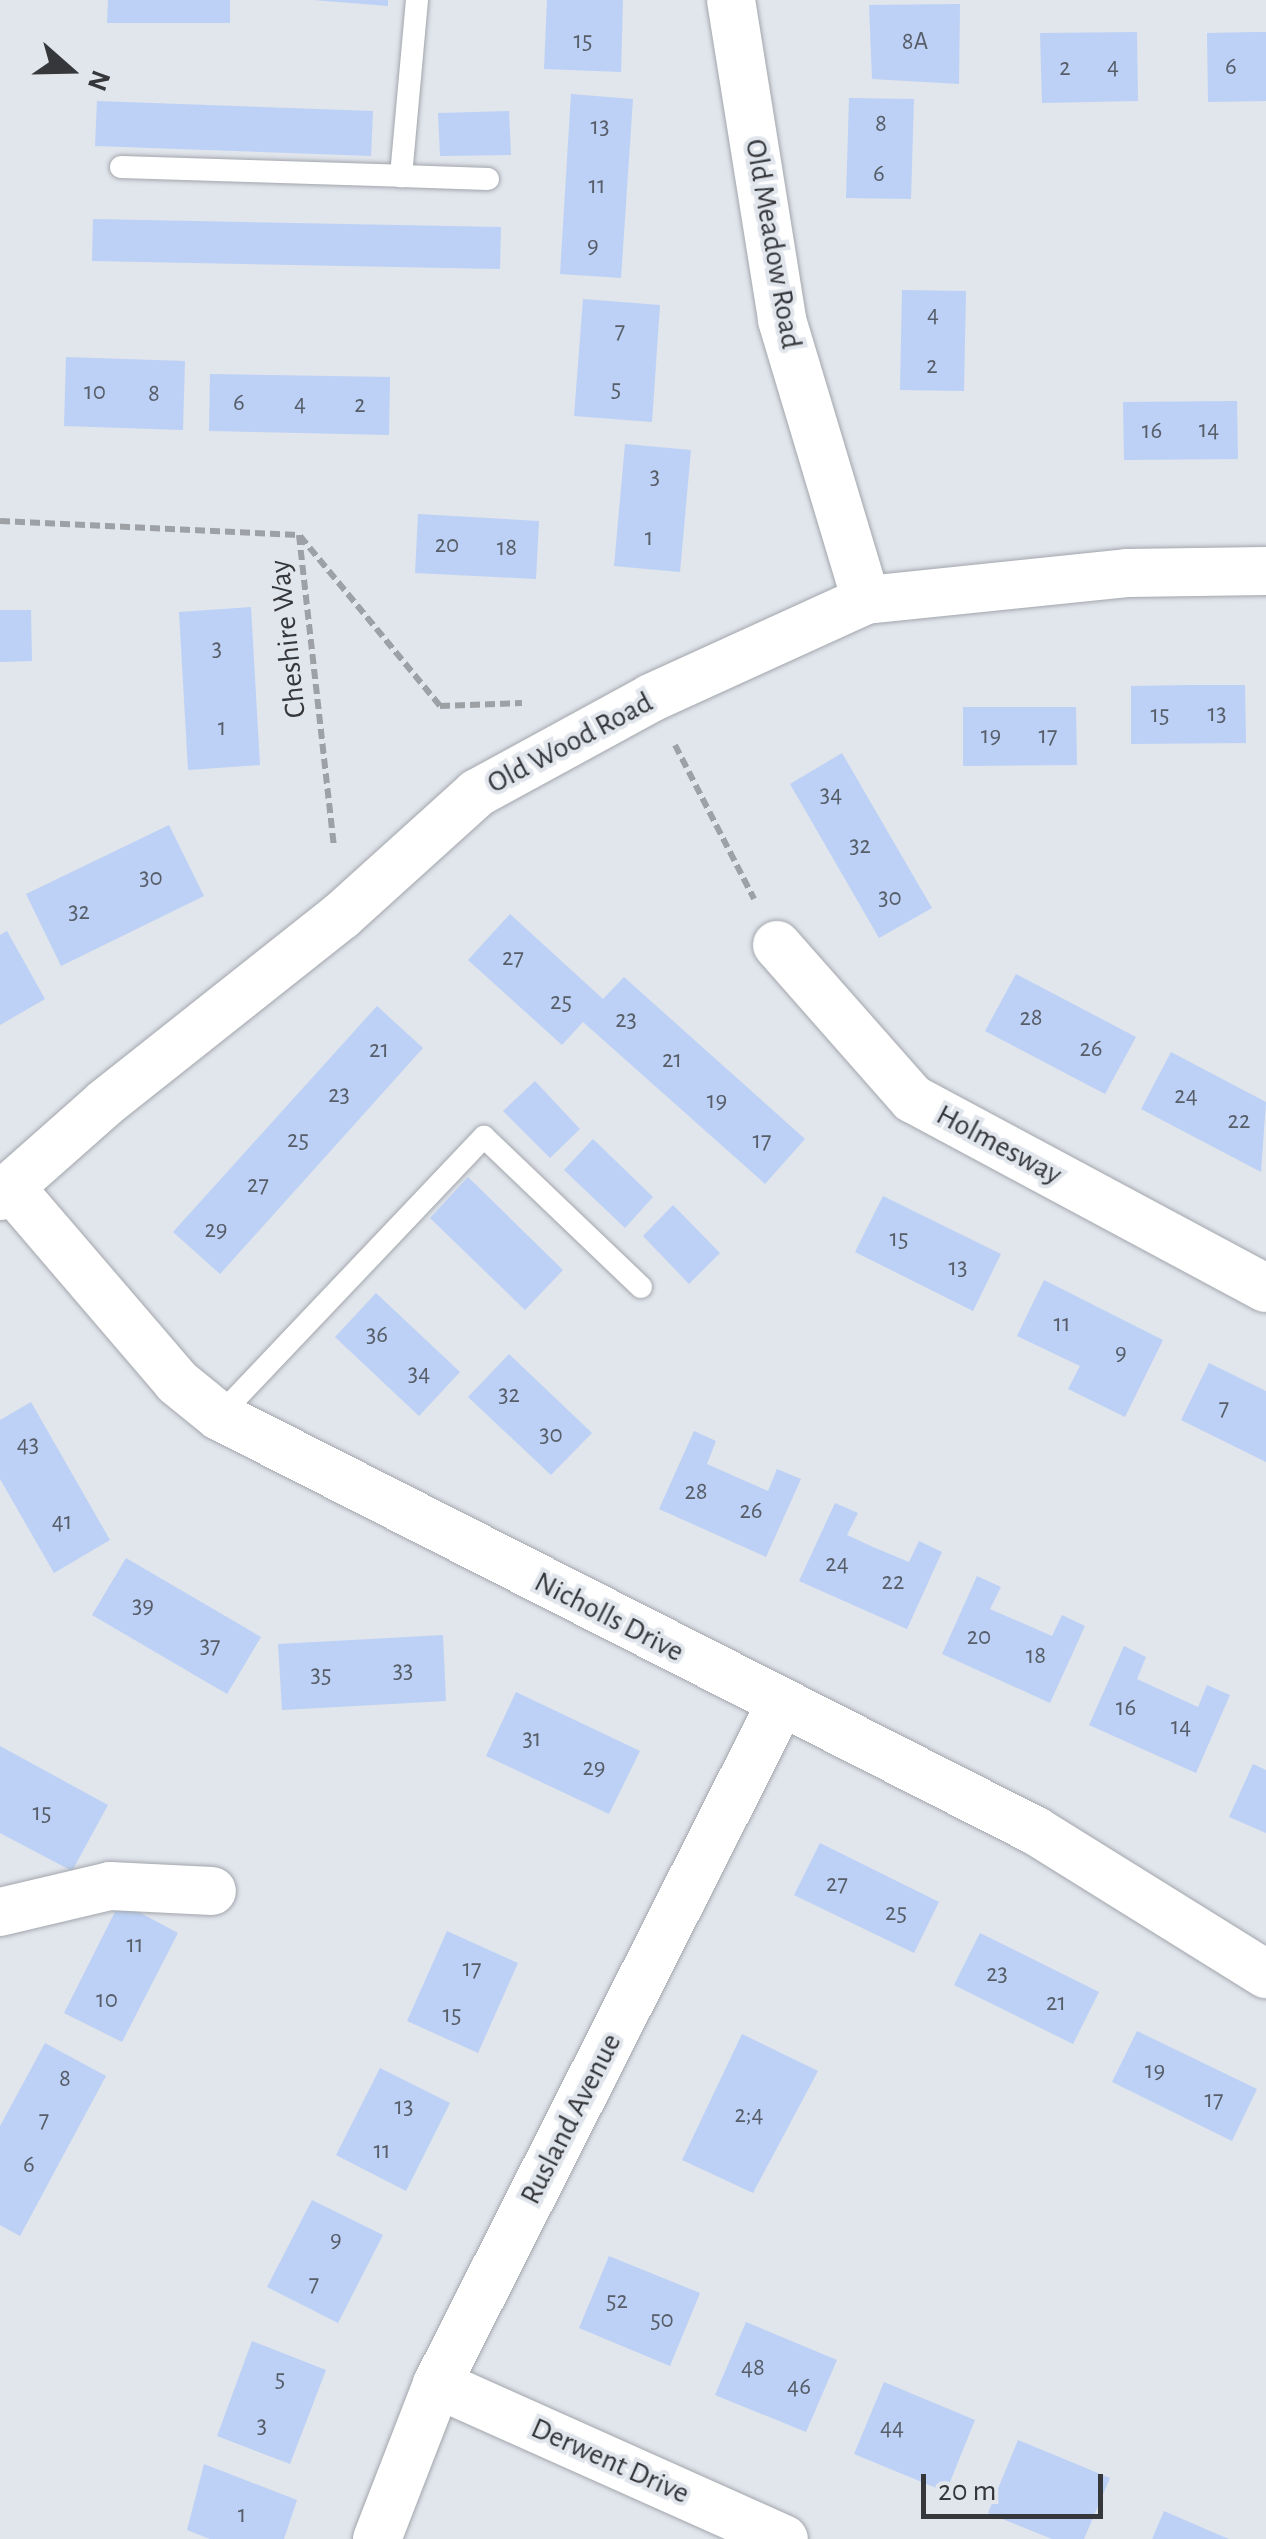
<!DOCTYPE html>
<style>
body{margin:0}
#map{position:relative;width:1266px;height:2539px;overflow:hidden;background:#e1e5ec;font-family:"Alegreya Sans",sans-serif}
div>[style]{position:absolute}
.building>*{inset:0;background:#bcd1f5}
.path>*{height:6px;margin-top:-3px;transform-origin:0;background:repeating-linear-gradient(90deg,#9da0a5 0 10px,transparent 0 15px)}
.roads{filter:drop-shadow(0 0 2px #a2a6ac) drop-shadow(0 0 2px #a2a6ac)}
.service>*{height:22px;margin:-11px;padding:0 11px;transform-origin:11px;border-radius:11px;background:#fff}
.minor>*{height:48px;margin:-24px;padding:0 24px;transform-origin:24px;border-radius:24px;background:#fff}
span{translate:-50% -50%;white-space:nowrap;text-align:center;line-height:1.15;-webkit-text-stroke:8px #e1e5ec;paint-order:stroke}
.number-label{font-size:25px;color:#575e69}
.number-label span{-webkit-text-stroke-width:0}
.street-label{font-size:30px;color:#35373a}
.north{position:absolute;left:20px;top:20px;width:100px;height:100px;-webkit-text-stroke:8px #e1e5ec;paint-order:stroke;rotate:110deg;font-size:28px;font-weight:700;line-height:40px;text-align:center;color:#35373a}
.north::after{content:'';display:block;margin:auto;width:35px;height:45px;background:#35373a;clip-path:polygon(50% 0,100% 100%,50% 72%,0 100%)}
.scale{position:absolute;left:921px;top:2474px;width:182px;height:45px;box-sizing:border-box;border:5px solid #35373a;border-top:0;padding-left:12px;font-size:30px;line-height:35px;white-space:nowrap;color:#35373a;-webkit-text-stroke:8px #e1e5ec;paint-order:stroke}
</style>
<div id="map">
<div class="building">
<div style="clip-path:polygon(108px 0,230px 0,230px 23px,107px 23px)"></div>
<div style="clip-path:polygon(313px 0,388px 0,388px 6px)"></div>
<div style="clip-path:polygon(547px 0,623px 0,621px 72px,544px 69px)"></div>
<div style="clip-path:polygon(960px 4px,959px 84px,872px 79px,869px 5px)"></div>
<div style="clip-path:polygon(1137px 32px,1138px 101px,1042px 103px,1040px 33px)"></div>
<div style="clip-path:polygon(1255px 32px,1266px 32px,1266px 101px,1208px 102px,1207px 33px)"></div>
<div style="clip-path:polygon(571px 94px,633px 99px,621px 278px,560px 274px)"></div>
<div style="clip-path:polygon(849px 98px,914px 99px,911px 199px,846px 198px)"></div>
<div style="clip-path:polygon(97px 101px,373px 111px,371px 156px,95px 146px)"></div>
<div style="clip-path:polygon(509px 111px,511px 155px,440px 156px,438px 113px)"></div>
<div style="clip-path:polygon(93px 219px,501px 227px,500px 269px,92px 261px)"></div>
<div style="clip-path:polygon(902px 290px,966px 291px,964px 391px,900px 390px)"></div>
<div style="clip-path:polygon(583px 299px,660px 305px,652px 422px,574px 416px)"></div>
<div style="clip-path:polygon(66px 357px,185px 361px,183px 430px,64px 426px)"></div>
<div style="clip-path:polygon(210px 374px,390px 377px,389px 435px,209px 431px)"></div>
<div style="clip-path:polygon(1237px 401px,1238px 459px,1124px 460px,1123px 402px)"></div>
<div style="clip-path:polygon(625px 444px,691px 450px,680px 572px,614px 566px)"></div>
<div style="clip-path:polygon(418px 514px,539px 521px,536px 579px,415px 573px)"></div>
<div style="clip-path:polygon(251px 607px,260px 765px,188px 770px,179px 612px)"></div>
<div style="clip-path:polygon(0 610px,31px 610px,32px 661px,0 662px)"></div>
<div style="clip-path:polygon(1188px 685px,1245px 685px,1246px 743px,1131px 744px,1131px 686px)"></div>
<div style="clip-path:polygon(963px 707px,1076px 707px,1077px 765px,963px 766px)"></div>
<div style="clip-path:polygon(842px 753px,932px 908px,879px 938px,790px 784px)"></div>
<div style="clip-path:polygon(169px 825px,204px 896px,61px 966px,26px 894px)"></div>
<div style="clip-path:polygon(510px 914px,603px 999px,624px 977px,805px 1139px,765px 1184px,583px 1022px,562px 1045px,468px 960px)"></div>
<div style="clip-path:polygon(7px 931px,45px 999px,0 1025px,0 935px)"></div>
<div style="clip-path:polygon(1016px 974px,1136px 1037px,1105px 1094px,985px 1031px)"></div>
<div style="clip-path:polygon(377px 1006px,423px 1048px,220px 1274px,173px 1232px)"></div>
<div style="clip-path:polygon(1171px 1052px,1266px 1102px,1261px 1172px,1141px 1109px)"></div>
<div style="clip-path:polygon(535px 1081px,580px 1129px,550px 1158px,503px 1111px)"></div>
<div style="clip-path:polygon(593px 1139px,653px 1197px,625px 1228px,564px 1170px)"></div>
<div style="clip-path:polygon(468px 1177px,563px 1270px,525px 1310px,430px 1218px)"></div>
<div style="clip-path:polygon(883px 1196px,1001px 1254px,973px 1311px,855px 1252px)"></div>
<div style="clip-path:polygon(673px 1205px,720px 1253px,689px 1284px,643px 1236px)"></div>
<div style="clip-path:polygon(1044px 1280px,1163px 1340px,1125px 1417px,1068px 1389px,1080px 1366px,1017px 1336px)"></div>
<div style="clip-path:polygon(376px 1293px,460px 1372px,419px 1416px,335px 1337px)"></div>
<div style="clip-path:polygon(509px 1354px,592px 1433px,551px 1475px,468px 1397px)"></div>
<div style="clip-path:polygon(1209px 1363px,1266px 1391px,1266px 1462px,1181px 1420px)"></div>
<div style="clip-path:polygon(31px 1402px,110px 1540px,54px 1573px,0 1479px,0 1420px)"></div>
<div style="clip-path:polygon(694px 1431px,716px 1441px,707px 1464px,768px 1491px,777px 1469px,801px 1479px,766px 1557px,659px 1509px)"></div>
<div style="clip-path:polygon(835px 1503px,858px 1513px,847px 1535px,873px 1547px,909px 1562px,919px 1541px,942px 1552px,907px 1629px,799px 1581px)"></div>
<div style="clip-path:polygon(126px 1558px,261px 1637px,227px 1694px,92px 1615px)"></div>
<div style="clip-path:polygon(977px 1576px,1001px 1587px,990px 1609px,1052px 1636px,1062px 1615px,1085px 1626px,1050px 1703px,942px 1654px)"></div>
<div style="clip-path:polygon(443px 1635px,446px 1701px,282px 1710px,278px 1644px)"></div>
<div style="clip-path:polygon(1124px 1646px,1146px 1657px,1137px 1679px,1163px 1691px,1198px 1707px,1207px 1685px,1230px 1695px,1196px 1773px,1089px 1725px)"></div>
<div style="clip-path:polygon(516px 1692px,640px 1751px,609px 1814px,486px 1756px)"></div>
<div style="clip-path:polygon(0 1746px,108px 1805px,72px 1871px,0 1833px)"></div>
<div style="clip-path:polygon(1253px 1764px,1266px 1770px,1266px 1833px,1229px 1817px)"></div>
<div style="clip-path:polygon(820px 1843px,939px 1902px,914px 1953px,794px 1895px)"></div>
<div style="clip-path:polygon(120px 1902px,178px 1933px,122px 2042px,64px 2013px)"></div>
<div style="clip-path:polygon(447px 1931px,518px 1963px,478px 2053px,407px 2021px)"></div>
<div style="clip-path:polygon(980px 1933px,1099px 1992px,1073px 2044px,954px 1985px)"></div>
<div style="clip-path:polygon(1137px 2031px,1257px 2089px,1232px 2141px,1112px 2082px)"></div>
<div style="clip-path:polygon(742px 2034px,818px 2071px,753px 2193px,682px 2160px)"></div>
<div style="clip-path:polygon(45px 2043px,106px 2076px,20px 2236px,0 2225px,0 2126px)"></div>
<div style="clip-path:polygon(380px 2068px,450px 2103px,406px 2191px,336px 2155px)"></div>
<div style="clip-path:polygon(312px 2200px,383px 2235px,338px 2323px,267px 2287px)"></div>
<div style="clip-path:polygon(609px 2256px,700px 2293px,670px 2366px,579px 2328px)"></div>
<div style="clip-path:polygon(746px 2322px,837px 2360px,806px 2432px,715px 2395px)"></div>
<div style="clip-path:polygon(252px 2341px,326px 2370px,290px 2464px,217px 2436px)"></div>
<div style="clip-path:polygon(884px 2382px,975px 2420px,946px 2492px,854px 2454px)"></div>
<div style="clip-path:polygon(1018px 2440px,1110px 2478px,1084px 2539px,1052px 2539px,988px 2513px)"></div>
<div style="clip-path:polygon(204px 2464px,297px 2500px,284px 2539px,210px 2539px,187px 2530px)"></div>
<div style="clip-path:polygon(1164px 2511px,1210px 2531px,1229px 2539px,1152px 2539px)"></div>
</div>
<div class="path">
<div style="left:0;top:521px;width:299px;rotate:2.7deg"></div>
<div style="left:299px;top:535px;width:314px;rotate:83.6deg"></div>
<div style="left:300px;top:536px;width:220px;rotate:50.5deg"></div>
<div style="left:440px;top:706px;width:82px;rotate:-2.1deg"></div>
<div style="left:675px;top:745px;width:173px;rotate:62.8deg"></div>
</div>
<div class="roads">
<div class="service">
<div style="left:417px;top:0;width:177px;rotate:95.2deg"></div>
<div style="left:401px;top:176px;width:87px;rotate:2deg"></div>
<div style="left:121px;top:167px;width:280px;rotate:1.8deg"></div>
<div style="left:219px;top:1416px;width:385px;rotate:-46.5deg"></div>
<div style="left:484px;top:1137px;width:217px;rotate:43.7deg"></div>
</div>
<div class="minor">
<div style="left:731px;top:0;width:324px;rotate:80.9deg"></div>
<div style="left:782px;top:320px;width:292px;rotate:73.3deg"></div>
<div style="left:777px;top:945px;width:205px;rotate:48.6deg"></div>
<div style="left:913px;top:1099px;width:400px;rotate:28.2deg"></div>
<div style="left:11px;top:1188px;width:255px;rotate:49.4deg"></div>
<div style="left:177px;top:1382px;width:54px;rotate:39deg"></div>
<div style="left:219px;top:1416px;width:916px;rotate:26.93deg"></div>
<div style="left:1036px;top:1831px;width:271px;rotate:31.9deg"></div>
<div style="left:0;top:1196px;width:140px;rotate:-41.5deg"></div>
<div style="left:105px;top:1103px;width:301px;rotate:-38.4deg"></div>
<div style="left:341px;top:916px;width:183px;rotate:-42.1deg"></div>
<div style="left:477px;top:793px;width:198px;rotate:-28.6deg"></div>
<div style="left:651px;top:698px;width:236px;rotate:-24.5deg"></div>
<div style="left:866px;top:600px;width:262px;rotate:-5.9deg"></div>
<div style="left:1127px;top:573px;width:139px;rotate:-0.8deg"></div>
<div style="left:0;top:1912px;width:113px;rotate:-13.3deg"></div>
<div style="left:110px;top:1886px;width:102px;rotate:2.8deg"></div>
<div style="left:437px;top:2384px;width:380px;rotate:24.1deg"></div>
<div style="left:377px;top:2539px;width:166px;rotate:-68.8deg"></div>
<div style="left:437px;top:2384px;width:761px;rotate:-63.2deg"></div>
</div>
</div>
<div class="number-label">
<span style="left:583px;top:41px">15</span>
<span style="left:915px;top:42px">8A</span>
<span style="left:1113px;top:67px">4</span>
<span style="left:1231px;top:67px">6</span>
<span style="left:1065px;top:68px">2</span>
<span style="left:881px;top:124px">8</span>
<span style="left:600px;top:127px">13</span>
<span style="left:879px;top:174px">6</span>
<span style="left:597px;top:186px">11</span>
<span style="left:593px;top:246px">9</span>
<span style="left:933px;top:315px">4</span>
<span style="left:620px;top:331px">7</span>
<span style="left:932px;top:366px">2</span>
<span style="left:616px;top:389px">5</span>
<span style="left:95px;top:392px">10</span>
<span style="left:154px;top:394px">8</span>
<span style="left:239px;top:403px">6</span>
<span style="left:300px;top:404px">4</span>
<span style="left:360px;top:405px">2</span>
<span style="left:1209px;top:430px">14</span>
<span style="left:1152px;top:431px">16</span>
<span style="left:655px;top:477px">3</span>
<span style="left:649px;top:538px">1</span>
<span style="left:447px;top:545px">20</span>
<span style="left:507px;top:548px">18</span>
<span style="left:217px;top:649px">3</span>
<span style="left:1217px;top:714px">13</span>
<span style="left:1160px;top:715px">15</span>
<span style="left:222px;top:728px">1</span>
<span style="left:991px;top:736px">19</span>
<span style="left:1048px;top:736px">17</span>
<span style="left:831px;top:795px">34</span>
<span style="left:860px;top:846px">32</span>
<span style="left:151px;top:878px">30</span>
<span style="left:890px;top:898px">30</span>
<span style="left:79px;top:912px">32</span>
<span style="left:513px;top:958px">27</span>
<span style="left:561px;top:1002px">25</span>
<span style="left:1031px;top:1018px">28</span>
<span style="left:626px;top:1020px">23</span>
<span style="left:1091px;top:1049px">26</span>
<span style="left:379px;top:1050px">21</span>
<span style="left:672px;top:1060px">21</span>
<span style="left:339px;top:1095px">23</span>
<span style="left:1186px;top:1096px">24</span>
<span style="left:717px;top:1101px">19</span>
<span style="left:1239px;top:1121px">22</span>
<span style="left:298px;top:1140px">25</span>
<span style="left:762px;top:1141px">17</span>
<span style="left:258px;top:1185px">27</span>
<span style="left:216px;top:1230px">29</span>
<span style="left:899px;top:1239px">15</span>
<span style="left:958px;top:1268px">13</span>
<span style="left:1062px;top:1324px">11</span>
<span style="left:377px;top:1335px">36</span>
<span style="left:1121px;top:1353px">9</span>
<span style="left:419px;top:1374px">34</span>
<span style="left:509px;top:1395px">32</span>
<span style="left:1224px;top:1408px">7</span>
<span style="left:551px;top:1435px">30</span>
<span style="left:28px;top:1445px">43</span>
<span style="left:696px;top:1492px">28</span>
<span style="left:751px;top:1511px">26</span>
<span style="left:62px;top:1522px">41</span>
<span style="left:837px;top:1564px">24</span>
<span style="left:893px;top:1582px">22</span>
<span style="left:143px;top:1606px">39</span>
<span style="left:979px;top:1637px">20</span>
<span style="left:210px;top:1646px">37</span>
<span style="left:1036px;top:1656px">18</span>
<span style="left:403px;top:1671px">33</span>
<span style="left:321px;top:1675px">35</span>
<span style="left:1126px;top:1708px">16</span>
<span style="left:1181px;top:1727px">14</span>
<span style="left:532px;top:1739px">31</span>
<span style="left:594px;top:1768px">29</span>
<span style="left:42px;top:1813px">15</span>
<span style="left:837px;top:1884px">27</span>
<span style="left:896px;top:1913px">25</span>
<span style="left:135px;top:1945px">11</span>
<span style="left:472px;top:1969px">17</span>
<span style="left:997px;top:1974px">23</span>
<span style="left:107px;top:2000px">10</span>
<span style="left:1056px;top:2003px">21</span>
<span style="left:452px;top:2015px">15</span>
<span style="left:1155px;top:2071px">19</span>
<span style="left:65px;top:2079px">8</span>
<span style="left:1214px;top:2100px">17</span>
<span style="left:404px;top:2107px">13</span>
<span style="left:749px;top:2115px">2;4</span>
<span style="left:44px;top:2120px">7</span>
<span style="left:382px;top:2151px">11</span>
<span style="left:29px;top:2165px">6</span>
<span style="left:336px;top:2240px">9</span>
<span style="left:314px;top:2284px">7</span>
<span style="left:617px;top:2301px">52</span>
<span style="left:662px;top:2320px">50</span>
<span style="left:753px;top:2368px">48</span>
<span style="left:280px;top:2379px">5</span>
<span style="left:799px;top:2387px">46</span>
<span style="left:262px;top:2426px">3</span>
<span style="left:892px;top:2428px">44</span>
<span style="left:242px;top:2515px">1</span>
</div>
<div class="street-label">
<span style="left:773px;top:244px;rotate:80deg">Old Meadow Road</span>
<span style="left:288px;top:639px;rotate:-96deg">Cheshire Way</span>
<span style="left:570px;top:743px;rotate:-28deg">Old Wood Road</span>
<span style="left:999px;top:1145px;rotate:28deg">Holmesway</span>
<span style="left:609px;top:1617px;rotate:27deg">Nicholls Drive</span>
<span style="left:571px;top:2119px;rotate:-63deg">Rusland Avenue</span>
<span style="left:610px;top:2461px;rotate:24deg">Derwent Drive</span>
</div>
<div class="north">N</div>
<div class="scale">20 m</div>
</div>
